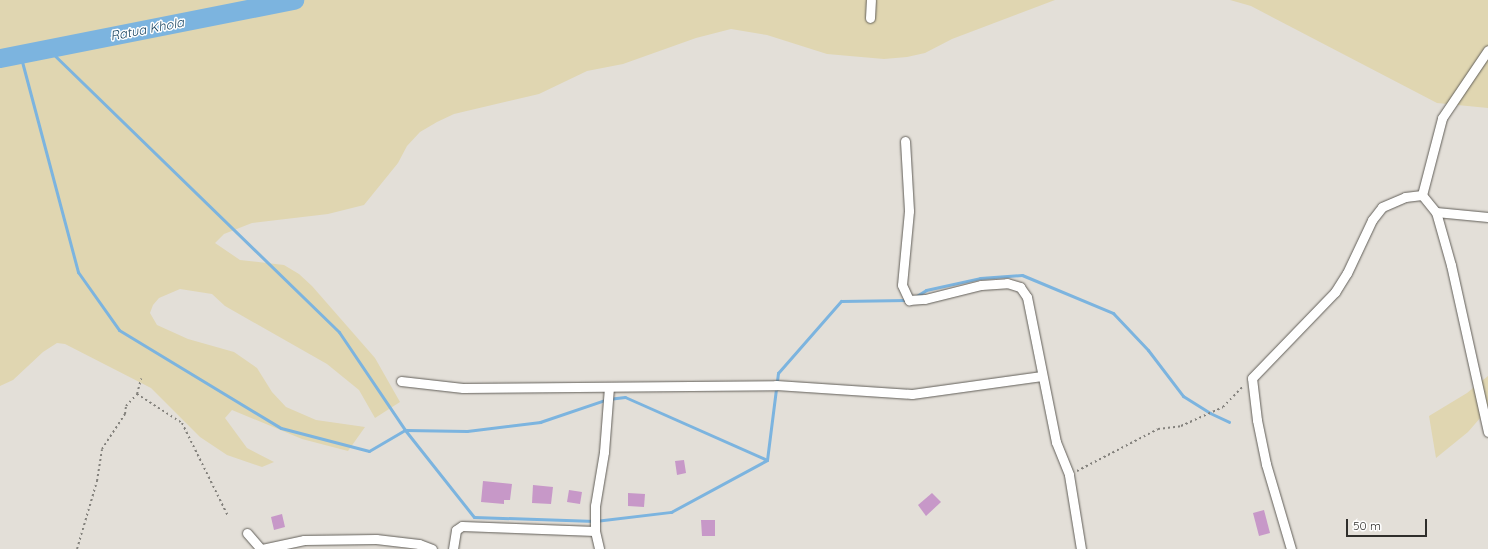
<!DOCTYPE html>
<style>
body{margin:0}
#map{position:relative;width:1488px;height:549px;overflow:hidden;background:#e3dfd8;font-family:Quicksand,sans-serif}
div>[style]{position:absolute}
.sand>*{inset:0;background:#e0d6b1}
.stream>*{height:3px;margin:-1.5px;padding:0 1.5px;transform-origin:1.5px;border-radius:1.5px;background:#7cb4df}
.river>*{height:19px;margin:-9.5px;padding:0 9.5px;transform-origin:9.5px;border-radius:9.5px;background:#7cb4df}
.building>*{inset:0;background:#c798c8}
.path>*{height:2px;margin-top:-1px;transform-origin:0;background:repeating-linear-gradient(90deg,#84827d 0 2px,transparent 0 5px)}
.roads{filter:drop-shadow(0 0 1px #615e58) drop-shadow(0 0 1px #615e58)}
.street>*{height:9px;margin:-4.5px;padding:0 4.5px;transform-origin:4.5px;border-radius:4.5px;background:#fff}
span{translate:-50% -50%;white-space:nowrap;text-align:center;line-height:1.15;-webkit-text-stroke:3px #fff;paint-order:stroke}
.water-label{font-size:13px;color:#113d5a;font-style:italic}
.scale{position:absolute;left:1346px;top:519px;width:81px;height:18px;box-sizing:border-box;border:2px solid #2f2e2b;border-top:0;padding-left:5px;font-size:12px;line-height:14px;white-space:nowrap;color:#2f2e2b;-webkit-text-stroke:3px #fff;paint-order:stroke}
</style>
<div id="map">
<div class="sand">
<div style="clip-path:polygon(0 0,1055px 0,952px 39px,925px 53px,907px 57px,884px 59px,827px 54px,767px 35px,731px 29px,696px 38px,623px 64px,587px 71px,539px 94px,454px 114px,437px 122px,420px 132px,407px 146px,398px 163px,364px 205px,328px 214px,252px 223px,224px 234px,215px 243px,240px 260px,284px 265px,299px 274px,312px 286px,375px 358px,400px 402px,375px 418px,359px 390px,327px 364px,225px 306px,212px 294px,180px 289px,159px 298px,153px 305px,150px 313px,157px 325px,188px 339px,234px 352px,257px 368px,272px 392px,286px 407px,316px 420px,365px 427px,348px 451px,302px 439px,232px 410px,225px 418px,247px 448px,274px 462px,262px 467px,227px 455px,200px 437px,151px 388px,65px 344px,57px 343px,43px 352px,13px 380px,0 386px)"></div>
<div style="clip-path:polygon(1230px 0,1488px 0,1488px 108px,1437px 103px,1251px 6px)"></div>
<div style="clip-path:polygon(1488px 376px,1488px 409px,1468px 432px,1436px 458px,1429px 416px,1467px 393px)"></div>
</div>
<div class="stream">
<div style="left:48px;top:49px;width:406px;rotate:44.2deg"></div>
<div style="left:339px;top:332px;width:118px;rotate:56deg"></div>
<div style="left:405px;top:430px;width:111px;rotate:51.6deg"></div>
<div style="left:474px;top:517px;width:121px;rotate:1.9deg"></div>
<div style="left:595px;top:521px;width:77px;rotate:-6.8deg"></div>
<div style="left:671px;top:512px;width:109px;rotate:-28.4deg"></div>
<div style="left:767px;top:460px;width:88px;rotate:-82.8deg"></div>
<div style="left:778px;top:373px;width:96px;rotate:-48.8deg"></div>
<div style="left:841px;top:301px;width:66px;rotate:-0.9deg"></div>
<div style="left:20px;top:54px;width:226px;rotate:75.1deg"></div>
<div style="left:78px;top:272px;width:71px;rotate:54.7deg"></div>
<div style="left:119px;top:330px;width:189px;rotate:31.2deg"></div>
<div style="left:281px;top:428px;width:91px;rotate:14.6deg"></div>
<div style="left:369px;top:451px;width:42px;rotate:-30.3deg"></div>
<div style="left:405px;top:430px;width:62px;rotate:0.9deg"></div>
<div style="left:467px;top:431px;width:74px;rotate:-7deg"></div>
<div style="left:540px;top:422px;width:72px;rotate:-18.7deg"></div>
<div style="left:608px;top:399px;width:17px;rotate:-7deg"></div>
<div style="left:625px;top:397px;width:155px;rotate:23.9deg"></div>
<div style="left:915px;top:297px;width:13px;rotate:-32deg"></div>
<div style="left:926px;top:290px;width:55px;rotate:-12.5deg"></div>
<div style="left:980px;top:278px;width:42px;rotate:-4.1deg"></div>
<div style="left:1022px;top:275px;width:99px;rotate:22.7deg"></div>
<div style="left:1113px;top:313px;width:51px;rotate:46.6deg"></div>
<div style="left:1148px;top:350px;width:58px;rotate:52.7deg"></div>
<div style="left:1183px;top:396px;width:32px;rotate:32deg"></div>
<div style="left:1210px;top:413px;width:21px;rotate:25deg"></div>
</div>
<div class="river">
<div style="left:0;top:58px;width:300px;rotate:-11.2deg"></div>
</div>
<div class="building">
<div style="clip-path:polygon(684px 460px,686px 473px,677px 475px,675px 461px)"></div>
<div style="clip-path:polygon(483px 481px,512px 484px,510px 500px,504px 500px,504px 504px,481px 502px)"></div>
<div style="clip-path:polygon(533px 485px,553px 487px,551px 504px,532px 503px)"></div>
<div style="clip-path:polygon(569px 490px,582px 492px,580px 504px,567px 502px)"></div>
<div style="clip-path:polygon(628px 493px,645px 494px,644px 507px,628px 506px)"></div>
<div style="clip-path:polygon(932px 493px,941px 502px,926px 516px,918px 505px)"></div>
<div style="clip-path:polygon(1264px 510px,1270px 533px,1259px 536px,1253px 513px)"></div>
<div style="clip-path:polygon(282px 514px,285px 527px,274px 530px,271px 517px)"></div>
<div style="clip-path:polygon(701px 520px,715px 520px,715px 536px,702px 536px)"></div>
</div>
<div class="path">
<div style="left:137px;top:394px;width:54px;rotate:32.8deg"></div>
<div style="left:182px;top:423px;width:104px;rotate:63.7deg"></div>
<div style="left:1077px;top:471px;width:91px;rotate:-27.4deg"></div>
<div style="left:1158px;top:429px;width:23px;rotate:-7deg"></div>
<div style="left:1181px;top:426px;width:46px;rotate:-24.3deg"></div>
<div style="left:1223px;top:407px;width:29px;rotate:-46deg"></div>
<div style="left:77px;top:549px;width:71px;rotate:-73.6deg"></div>
<div style="left:97px;top:481px;width:32px;rotate:-81deg"></div>
<div style="left:102px;top:449px;width:42px;rotate:-56.7deg"></div>
<div style="left:125px;top:414px;width:8px;rotate:-83deg"></div>
<div style="left:126px;top:406px;width:16px;rotate:-47deg"></div>
<div style="left:137px;top:394px;width:16px;rotate:-75deg"></div>
</div>
<div class="roads">
<div class="street">
<div style="left:870px;top:18px;width:18px;rotate:-87deg"></div>
<div style="left:905px;top:141px;width:70px;rotate:86.7deg"></div>
<div style="left:909px;top:211px;width:74px;rotate:95.4deg"></div>
<div style="left:902px;top:285px;width:17px;rotate:65deg"></div>
<div style="left:909px;top:300px;width:16px;rotate:-4deg"></div>
<div style="left:925px;top:299px;width:58px;rotate:-14deg"></div>
<div style="left:981px;top:285px;width:26px;rotate:-4deg"></div>
<div style="left:1007px;top:283px;width:14px;rotate:17deg"></div>
<div style="left:1020px;top:287px;width:12px;rotate:55deg"></div>
<div style="left:1027px;top:297px;width:148px;rotate:78.7deg"></div>
<div style="left:1056px;top:442px;width:35px;rotate:68deg"></div>
<div style="left:1069px;top:475px;width:75px;rotate:80.8deg"></div>
<div style="left:1422px;top:195px;width:22px;rotate:51deg"></div>
<div style="left:1436px;top:212px;width:55px;rotate:74.2deg"></div>
<div style="left:1451px;top:265px;width:171px;rotate:77.5deg"></div>
<div style="left:1422px;top:195px;width:80px;rotate:-75.4deg"></div>
<div style="left:1442px;top:118px;width:82px;rotate:-55.9deg"></div>
<div style="left:1436px;top:212px;width:52px;rotate:5.5deg"></div>
<div style="left:401px;top:381px;width:62px;rotate:6.4deg"></div>
<div style="left:463px;top:388px;width:313px;rotate:-0.5deg"></div>
<div style="left:776px;top:385px;width:136px;rotate:3.8deg"></div>
<div style="left:912px;top:394px;width:131px;rotate:-7.9deg"></div>
<div style="left:595px;top:531px;width:25px;rotate:-90deg"></div>
<div style="left:595px;top:506px;width:55px;rotate:-80.5deg"></div>
<div style="left:604px;top:452px;width:65px;rotate:-85.6deg"></div>
<div style="left:247px;top:533px;width:21px;rotate:49deg"></div>
<div style="left:262px;top:549px;width:43px;rotate:-12.1deg"></div>
<div style="left:304px;top:540px;width:72px;rotate:-0.8deg"></div>
<div style="left:376px;top:539px;width:43px;rotate:6.6deg"></div>
<div style="left:419px;top:544px;width:14px;rotate:21deg"></div>
<div style="left:453px;top:549px;width:19px;rotate:-81deg"></div>
<div style="left:456px;top:530px;width:7px;rotate:-34deg"></div>
<div style="left:462px;top:526px;width:133px;rotate:2.2deg"></div>
<div style="left:595px;top:531px;width:18px;rotate:77deg"></div>
<div style="left:1291px;top:549px;width:89px;rotate:-106.4deg"></div>
<div style="left:1266px;top:464px;width:45px;rotate:-101.6deg"></div>
<div style="left:1257px;top:420px;width:42px;rotate:-96.8deg"></div>
<div style="left:1252px;top:378px;width:120px;rotate:-46deg"></div>
<div style="left:1335px;top:292px;width:22px;rotate:-58deg"></div>
<div style="left:1347px;top:273px;width:59px;rotate:-64.7deg"></div>
<div style="left:1372px;top:220px;width:16px;rotate:-52deg"></div>
<div style="left:1382px;top:207px;width:25px;rotate:-23deg"></div>
<div style="left:1405px;top:197px;width:17px;rotate:-7deg"></div>
</div>
</div>
<div class="water-label">
<span style="left:147px;top:29px;rotate:-11deg">Ratua Khola</span>
</div>
<div class="scale">50 m</div>
</div>
